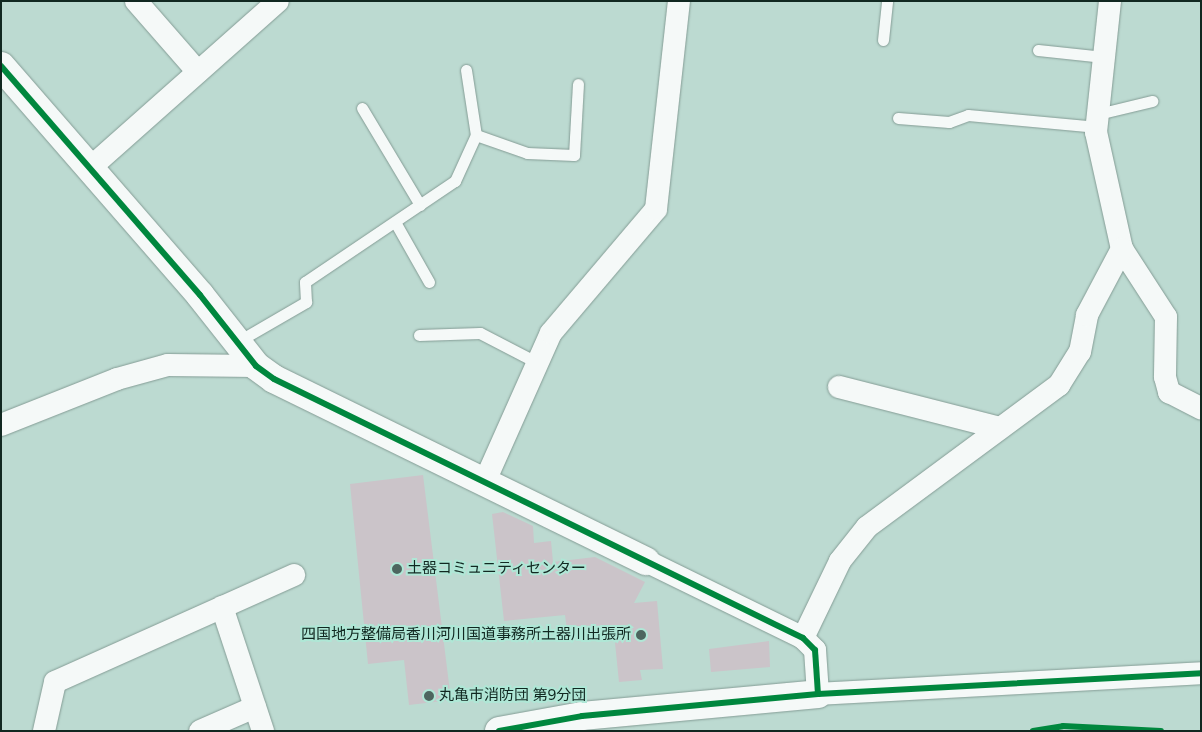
<!DOCTYPE html>
<meta charset="utf-8">
<style>
body{margin:0}
#map{position:relative;width:1202px;height:732px;overflow:hidden;background:#bcdad1;font-family:Figtree,"Noto Sans JP",sans-serif}
div>[style]{position:absolute}
.building>*{inset:0;background:#cbc4c9}
.roads{filter:drop-shadow(0 0 1px #849c95) drop-shadow(0 0 1px #849c95)}
.lane>*{height:11px;margin:-5.5px;padding:0 5.5px;transform-origin:5.5px;border-radius:5.5px;background:#f5f9f8}
.street>*{height:22px;margin:-11px;padding:0 11px;transform-origin:11px;border-radius:11px;background:#f5f9f8}
.secondary>*{height:28px;margin:-14px;padding:0 14px;transform-origin:14px;border-radius:14px;background:#f5f9f8}
.cycleway>*{height:6px;margin:-3px;padding:0 3px;transform-origin:3px;border-radius:3px;background:#00873e}
.dots>*{width:14px;height:14px;translate:-50% -50%;box-sizing:border-box;border:2px solid #afe7d6;border-radius:50%}
span{translate:-50% -50%;white-space:nowrap;text-align:center;line-height:1.15;-webkit-text-stroke:4px #afe7d6;paint-order:stroke}
.poi-label{font-size:15px;color:#112821}
.left{translate:0 -50%;text-align:left}
.right{translate:-100% -50%;text-align:right}
.frame{position:absolute;inset:0;border:2px solid #112821;pointer-events:none}
</style>
<div id="map">
<div class="building">
<div style="clip-path:polygon(423px 475px,451px 700px,409px 705px,404px 660px,368px 664px,350px 484px)"></div>
<div style="clip-path:polygon(503px 512px,533px 526px,534px 543px,551px 541px,553px 562px,595px 557px,645px 582px,634px 603px,657px 601px,663px 669px,640px 670px,642px 680px,619px 682px,614px 633px,568px 638px,565px 615px,504px 621px,492px 514px)"></div>
<div style="clip-path:polygon(769px 641px,770px 667px,711px 672px,709px 649px)"></div>
</div>
<div class="roads">
<div class="lane">
<div style="left:883px;top:40px;width:39px;rotate:-84deg"></div>
<div style="left:1038px;top:50px;width:66px;rotate:6.1deg"></div>
<div style="left:466px;top:70px;width:66px;rotate:81.3deg"></div>
<div style="left:362px;top:108px;width:113px;rotate:59.1deg"></div>
<div style="left:1098px;top:114px;width:56px;rotate:-13.5deg"></div>
<div style="left:898px;top:118px;width:51px;rotate:4.5deg"></div>
<div style="left:949px;top:122px;width:20px;rotate:-20deg"></div>
<div style="left:968px;top:115px;width:130px;rotate:5.3deg"></div>
<div style="left:395px;top:222px;width:69px;rotate:60.5deg"></div>
<div style="left:419px;top:335px;width:61px;rotate:-1.9deg"></div>
<div style="left:480px;top:333px;width:63px;rotate:27.4deg"></div>
<div style="left:237px;top:342px;width:80px;rotate:-30.1deg"></div>
<div style="left:306px;top:302px;width:20px;rotate:-93deg"></div>
<div style="left:305px;top:282px;width:181px;rotate:-34deg"></div>
<div style="left:455px;top:181px;width:51px;rotate:-65.5deg"></div>
<div style="left:476px;top:135px;width:54px;rotate:19.4deg"></div>
<div style="left:527px;top:153px;width:47px;rotate:2.4deg"></div>
<div style="left:574px;top:155px;width:71px;rotate:-86.8deg"></div>
</div>
<div class="street">
<div style="left:136px;top:1px;width:94px;rotate:48.9deg"></div>
<div style="left:1110px;top:1px;width:132px;rotate:96.1deg"></div>
<div style="left:1096px;top:132px;width:120px;rotate:77.5deg"></div>
<div style="left:1122px;top:249px;width:81px;rotate:57.1deg"></div>
<div style="left:1166px;top:317px;width:60px;rotate:91deg"></div>
<div style="left:1165px;top:377px;width:16px;rotate:75deg"></div>
<div style="left:1169px;top:392px;width:36px;rotate:27deg"></div>
<div style="left:90px;top:168px;width:251px;rotate:-41.6deg"></div>
<div style="left:839px;top:387px;width:166px;rotate:14.3deg"></div>
<div style="left:1px;top:425px;width:125px;rotate:-21.6deg"></div>
<div style="left:117px;top:379px;width:53px;rotate:-15.4deg"></div>
<div style="left:168px;top:365px;width:88px;rotate:0.7deg"></div>
<div style="left:485px;top:481px;width:162px;rotate:-66deg"></div>
<div style="left:551px;top:333px;width:162px;rotate:-49.7deg"></div>
<div style="left:656px;top:209px;width:209px;rotate:-83.7deg"></div>
<div style="left:646px;top:561px;width:175px;rotate:26.1deg"></div>
<div style="left:803px;top:638px;width:17px;rotate:45deg"></div>
<div style="left:815px;top:650px;width:44px;rotate:86.1deg"></div>
<div style="left:818px;top:694px;width:384px;rotate:-3.1deg"></div>
<div style="left:222px;top:607px;width:131px;rotate:71.7deg"></div>
<div style="left:803px;top:638px;width:85px;rotate:-64.3deg"></div>
<div style="left:840px;top:561px;width:43px;rotate:-51.5deg"></div>
<div style="left:867px;top:527px;width:239px;rotate:-36.5deg"></div>
<div style="left:1059px;top:385px;width:39px;rotate:-58deg"></div>
<div style="left:1080px;top:352px;width:38px;rotate:-79deg"></div>
<div style="left:1087px;top:315px;width:75px;rotate:-62.1deg"></div>
<div style="left:44px;top:731px;width:50px;rotate:-77.3deg"></div>
<div style="left:55px;top:682px;width:262px;rotate:-24.1deg"></div>
<div style="left:200px;top:731px;width:60px;rotate:-23.6deg"></div>
</div>
<div class="secondary">
<div style="left:1px;top:66px;width:303px;rotate:49deg"></div>
<div style="left:200px;top:295px;width:90px;rotate:51.7deg"></div>
<div style="left:256px;top:366px;width:22px;rotate:36deg"></div>
<div style="left:274px;top:379px;width:414px;rotate:26.1deg"></div>
<div style="left:499px;top:731px;width:84px;rotate:-10.2deg"></div>
<div style="left:582px;top:716px;width:237px;rotate:-5.3deg"></div>
</div>
</div>
<div class="cycleway">
<div style="left:1px;top:66px;width:303px;rotate:49deg"></div>
<div style="left:200px;top:295px;width:90px;rotate:51.7deg"></div>
<div style="left:256px;top:366px;width:22px;rotate:36deg"></div>
<div style="left:274px;top:379px;width:589px;rotate:26.09deg"></div>
<div style="left:803px;top:638px;width:17px;rotate:45deg"></div>
<div style="left:815px;top:650px;width:44px;rotate:86.1deg"></div>
<div style="left:499px;top:731px;width:84px;rotate:-10.2deg"></div>
<div style="left:582px;top:716px;width:237px;rotate:-5.3deg"></div>
<div style="left:818px;top:694px;width:384px;rotate:-3.1deg"></div>
<div style="left:1033px;top:731px;width:30px;rotate:-9deg"></div>
<div style="left:1063px;top:726px;width:98px;rotate:2.9deg"></div>
</div>
<div class="dots">
<div style="left:397px;top:569px;background:#4d665f"></div>
<div style="left:641px;top:635px;background:#4d665f"></div>
<div style="left:429px;top:696px;background:#4d665f"></div>
</div>
<div class="poi-label">
<span class="left" style="left:407px;top:569px">土器コミュニティセンター</span>
<span class="right" style="left:631px;top:635px">四国地方整備局香川河川国道事務所土器川出張所</span>
<span class="left" style="left:439px;top:696px">丸亀市消防団 第9分団</span>
</div>
<div class="frame"></div>
</div>
